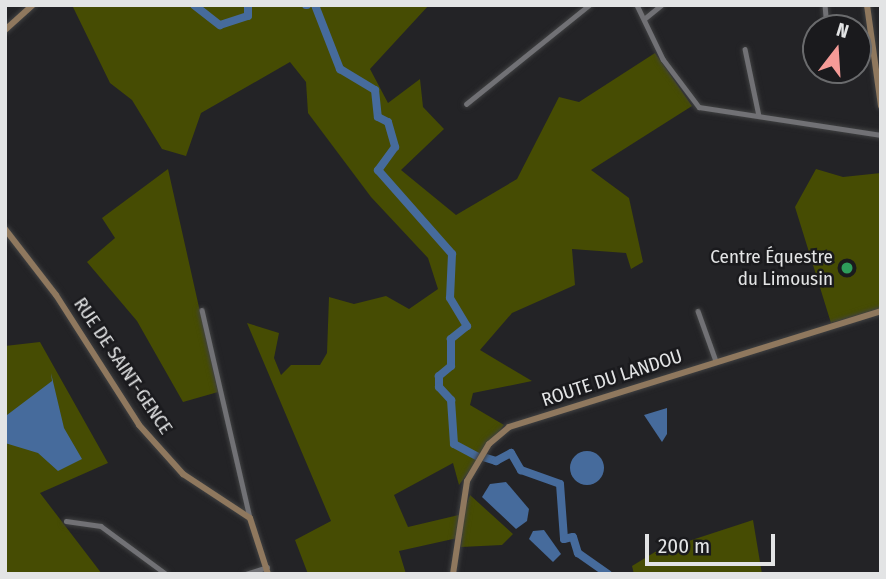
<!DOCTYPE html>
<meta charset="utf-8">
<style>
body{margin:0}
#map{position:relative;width:886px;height:579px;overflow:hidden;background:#232326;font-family:"Fira Sans Condensed",sans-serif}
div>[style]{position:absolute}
.green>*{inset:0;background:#464c03}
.water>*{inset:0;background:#466b9c}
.round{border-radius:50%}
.river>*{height:8px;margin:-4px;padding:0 4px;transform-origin:4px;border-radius:4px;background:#466b9c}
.roads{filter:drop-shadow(0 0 2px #404142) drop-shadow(0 0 2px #404142)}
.street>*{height:4.5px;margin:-2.25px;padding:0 2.25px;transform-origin:2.25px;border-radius:2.25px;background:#717175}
.secondary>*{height:6px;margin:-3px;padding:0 3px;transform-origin:3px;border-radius:3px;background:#8f785e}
.dots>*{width:19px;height:19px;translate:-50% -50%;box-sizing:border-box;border:4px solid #1a1a1d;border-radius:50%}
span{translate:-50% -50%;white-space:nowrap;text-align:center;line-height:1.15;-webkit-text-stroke:5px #1a1a1d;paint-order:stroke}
.poi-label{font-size:19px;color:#e3e4e5}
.right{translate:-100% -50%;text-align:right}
.street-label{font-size:19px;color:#e3e4e5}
.frame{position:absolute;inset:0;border:7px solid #e3e4e5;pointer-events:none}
.north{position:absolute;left:802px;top:14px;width:70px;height:70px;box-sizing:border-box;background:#1a1a1d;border:2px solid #6a6b6d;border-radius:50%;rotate:17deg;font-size:19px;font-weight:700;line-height:28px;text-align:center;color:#e3e4e5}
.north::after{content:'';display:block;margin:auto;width:24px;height:32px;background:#f59b97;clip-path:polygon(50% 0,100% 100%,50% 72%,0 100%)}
.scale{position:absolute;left:645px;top:534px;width:130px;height:32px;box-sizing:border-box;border:4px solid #e3e4e5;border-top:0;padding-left:9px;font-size:21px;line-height:24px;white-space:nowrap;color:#e3e4e5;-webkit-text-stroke:5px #1a1a1d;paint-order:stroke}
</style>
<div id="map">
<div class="green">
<div style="clip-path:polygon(72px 5px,429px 5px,370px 69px,388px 103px,420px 79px,423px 107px,444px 129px,401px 170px,456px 215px,517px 179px,559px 97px,579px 102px,655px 53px,692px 106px,591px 170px,629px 198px,643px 262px,631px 269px,626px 253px,572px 249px,575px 285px,512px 313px,480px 350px,532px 381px,473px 393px,470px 405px,504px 425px,459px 485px,453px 463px,394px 495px,408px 527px,463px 514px,470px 495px,513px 534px,502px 545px,461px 547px,462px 537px,399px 551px,406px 574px,308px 574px,295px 540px,331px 521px,247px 323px,279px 333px,274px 358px,281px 375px,291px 365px,320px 365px,327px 353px,329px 297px,354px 304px,386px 296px,409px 309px,438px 289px,428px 258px,371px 197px,308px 113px,306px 82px,290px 62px,201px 113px,186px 156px,162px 149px,132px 100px,110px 83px)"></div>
<div style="clip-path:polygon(168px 169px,218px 392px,183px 402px,137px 321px,87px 262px,115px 238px,102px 218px)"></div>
<div style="clip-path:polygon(816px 169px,843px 177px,881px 173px,881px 308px,831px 323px,795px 207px)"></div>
<div style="clip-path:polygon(40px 342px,108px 463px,40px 493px,102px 574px,5px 574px,5px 346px)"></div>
<div style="clip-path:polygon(753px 520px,762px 574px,634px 574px,632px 566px,655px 552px)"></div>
</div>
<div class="water">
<div style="clip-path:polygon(51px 373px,64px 428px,82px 459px,58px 471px,38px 453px,5px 443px,7px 415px,52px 381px)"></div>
<div style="clip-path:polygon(667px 408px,667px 434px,662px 442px,644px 415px)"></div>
<div class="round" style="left:570px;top:451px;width:34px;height:34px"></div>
<div style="clip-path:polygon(506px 482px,529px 509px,527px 521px,516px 529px,482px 497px,490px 484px)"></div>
<div style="clip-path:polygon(544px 530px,561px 554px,553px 562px,529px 539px,533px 531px)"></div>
</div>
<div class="river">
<div style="left:194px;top:5px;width:33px;rotate:38deg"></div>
<div style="left:220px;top:25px;width:29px;rotate:-18deg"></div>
<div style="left:248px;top:16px;width:11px;rotate:-90deg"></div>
<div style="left:306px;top:5px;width:1px"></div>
<div style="left:315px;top:5px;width:69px;rotate:68.7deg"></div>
<div style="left:340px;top:69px;width:41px;rotate:31deg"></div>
<div style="left:375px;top:90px;width:27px;rotate:84deg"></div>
<div style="left:378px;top:117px;width:11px;rotate:27deg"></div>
<div style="left:388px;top:122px;width:26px;rotate:74deg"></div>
<div style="left:395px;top:147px;width:29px;rotate:126deg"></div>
<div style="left:378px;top:170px;width:112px;rotate:48.6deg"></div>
<div style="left:452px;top:254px;width:44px;rotate:92.6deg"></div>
<div style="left:450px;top:298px;width:33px;rotate:59deg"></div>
<div style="left:467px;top:326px;width:21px;rotate:141deg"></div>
<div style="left:451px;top:339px;width:27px;rotate:90deg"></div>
<div style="left:451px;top:366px;width:16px;rotate:140deg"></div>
<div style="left:439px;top:376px;width:11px;rotate:90deg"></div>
<div style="left:439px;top:387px;width:18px;rotate:47deg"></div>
<div style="left:451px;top:400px;width:44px;rotate:86.1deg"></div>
<div style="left:454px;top:444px;width:26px;rotate:28deg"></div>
<div style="left:483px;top:457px;width:14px;rotate:17deg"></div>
<div style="left:496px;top:461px;width:17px;rotate:-28deg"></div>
<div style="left:511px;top:453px;width:20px;rotate:60deg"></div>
<div style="left:521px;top:470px;width:41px;rotate:19.7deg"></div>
<div style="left:560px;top:484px;width:55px;rotate:85.8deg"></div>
<div style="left:564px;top:539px;width:9px;rotate:-13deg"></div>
<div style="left:573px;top:537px;width:17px;rotate:73deg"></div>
<div style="left:578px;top:553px;width:37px;rotate:35deg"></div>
</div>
<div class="roads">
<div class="street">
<div style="left:637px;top:5px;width:60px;rotate:64.3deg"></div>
<div style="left:663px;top:59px;width:60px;rotate:53.1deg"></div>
<div style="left:699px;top:107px;width:184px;rotate:8.7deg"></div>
<div style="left:825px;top:5px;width:11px;rotate:85deg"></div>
<div style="left:644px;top:19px;width:22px;rotate:-39deg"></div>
<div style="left:745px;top:49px;width:68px;rotate:78.2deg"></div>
<div style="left:466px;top:104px;width:158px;rotate:-38.8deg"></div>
<div style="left:202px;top:310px;width:213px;rotate:77deg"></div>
<div style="left:698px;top:311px;width:53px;rotate:70.2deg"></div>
<div style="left:66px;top:521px;width:35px;rotate:8deg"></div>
<div style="left:101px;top:526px;width:81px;rotate:36.4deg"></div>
<div style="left:246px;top:574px;width:22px;rotate:-18deg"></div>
</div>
<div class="secondary">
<div style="left:867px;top:5px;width:102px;rotate:82.1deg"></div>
<div style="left:5px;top:30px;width:38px;rotate:-42deg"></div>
<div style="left:5px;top:229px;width:83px;rotate:52.3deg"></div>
<div style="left:56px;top:295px;width:154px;rotate:57.4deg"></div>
<div style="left:139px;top:425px;width:66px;rotate:48.1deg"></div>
<div style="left:183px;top:474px;width:80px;rotate:33.3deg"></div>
<div style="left:250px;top:518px;width:59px;rotate:72.2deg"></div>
<div style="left:453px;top:574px;width:94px;rotate:-81.4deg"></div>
<div style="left:467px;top:481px;width:43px;rotate:-59.3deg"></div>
<div style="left:489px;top:444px;width:26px;rotate:-40deg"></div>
<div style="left:509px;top:427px;width:390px;rotate:-17.3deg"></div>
</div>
</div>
<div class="dots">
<div style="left:847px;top:268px;background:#2e9e5b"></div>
</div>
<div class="poi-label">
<span class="right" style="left:833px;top:268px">Centre Équestre<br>du Limousin</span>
</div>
<div class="street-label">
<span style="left:123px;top:366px;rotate:56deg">RUE DE SAINT-GENCE</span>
<span style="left:612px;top:378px;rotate:-18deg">ROUTE DU LANDOU</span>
</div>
<div class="frame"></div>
<div class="north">N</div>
<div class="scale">200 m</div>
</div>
